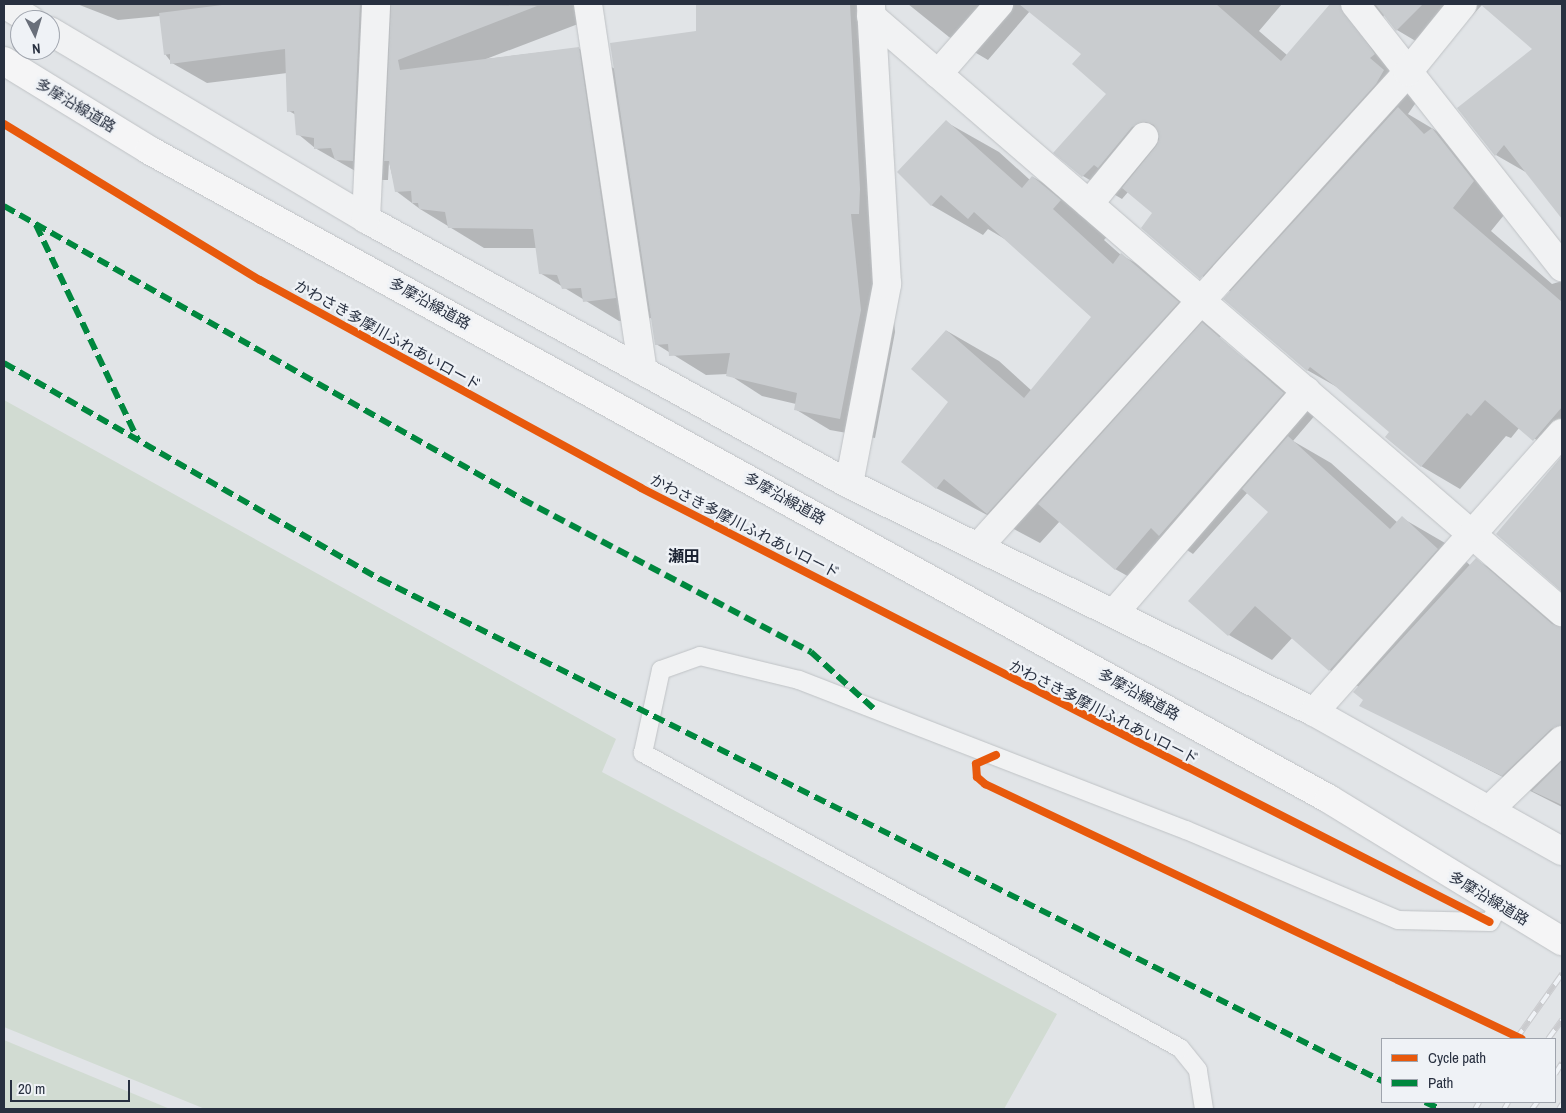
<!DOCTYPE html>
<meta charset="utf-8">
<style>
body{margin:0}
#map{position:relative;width:1566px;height:1113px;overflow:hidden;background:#e1e4e7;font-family:"Archivo Narrow","Noto Sans JP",sans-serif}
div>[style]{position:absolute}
.green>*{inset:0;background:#d1dbd2}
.shadow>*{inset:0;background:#0003}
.building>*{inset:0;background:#c9cccf}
.roads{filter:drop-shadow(0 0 1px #bfc2c5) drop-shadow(0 0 1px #bfc2c5)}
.service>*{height:18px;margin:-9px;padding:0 9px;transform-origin:9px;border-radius:9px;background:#f1f2f3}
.minor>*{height:28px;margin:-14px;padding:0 14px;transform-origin:14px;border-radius:14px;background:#f1f2f3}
.primary>*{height:28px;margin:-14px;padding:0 14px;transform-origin:14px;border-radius:14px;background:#f5f5f6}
.rail>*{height:5.5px;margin-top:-2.75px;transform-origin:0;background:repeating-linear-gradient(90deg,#eff2f6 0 11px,#cacbce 0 22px);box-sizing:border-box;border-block:1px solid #cacbce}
.quiet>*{height:6px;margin-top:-3px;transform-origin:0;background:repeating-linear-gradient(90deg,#00873e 0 12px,transparent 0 18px)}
.cycleway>*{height:8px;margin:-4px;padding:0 4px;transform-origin:4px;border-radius:4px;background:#e8590c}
span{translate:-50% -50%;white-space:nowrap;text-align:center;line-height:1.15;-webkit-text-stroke:4.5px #eff2f6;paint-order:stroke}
.street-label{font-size:15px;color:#283040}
.neighbourhood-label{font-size:16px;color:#1a2131;font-weight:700}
.frame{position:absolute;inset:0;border:5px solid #283040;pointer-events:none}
.legend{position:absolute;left:1381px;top:1038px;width:175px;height:65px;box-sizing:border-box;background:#eff2f6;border:1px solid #9fa4ad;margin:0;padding:6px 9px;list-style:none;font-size:15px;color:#283040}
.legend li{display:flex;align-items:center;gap:10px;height:25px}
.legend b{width:25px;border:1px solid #9fa4ad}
.north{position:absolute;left:10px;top:10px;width:50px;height:50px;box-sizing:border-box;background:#eff2f6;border:1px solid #9fa4ad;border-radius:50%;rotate:175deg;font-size:14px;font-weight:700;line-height:20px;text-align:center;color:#283040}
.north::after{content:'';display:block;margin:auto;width:18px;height:22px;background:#696f7a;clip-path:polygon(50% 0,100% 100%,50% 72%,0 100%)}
.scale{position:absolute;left:10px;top:1080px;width:120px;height:22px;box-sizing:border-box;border:2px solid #283040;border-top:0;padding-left:6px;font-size:15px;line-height:18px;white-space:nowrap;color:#283040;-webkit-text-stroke:4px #eff2f6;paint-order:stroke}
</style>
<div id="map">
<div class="green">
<div style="clip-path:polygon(4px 400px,616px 739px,602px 772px,1057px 1014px,1004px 1109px,205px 1109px,4px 1027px)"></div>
<div style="clip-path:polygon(4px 1040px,170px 1109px,4px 1109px)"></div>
</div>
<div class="shadow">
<div style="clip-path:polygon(77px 4px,595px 4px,599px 16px,486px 59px,578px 48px,615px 69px,698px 32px,697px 4px,883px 4px,889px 151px,894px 154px,894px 233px,886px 233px,895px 332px,875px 438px,830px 430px,795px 409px,796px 404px,762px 396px,728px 374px,706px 375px,656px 344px,652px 318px,619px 321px,540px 273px,537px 248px,484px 248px,420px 209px,396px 191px,389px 162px,388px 180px,371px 180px,315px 148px,298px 134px,296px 115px,289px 111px,287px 73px,207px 83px,172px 63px,165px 54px,160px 16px,118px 20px)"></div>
<div style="clip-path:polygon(908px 4px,1282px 4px,1259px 31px,1287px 55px,1332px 4px,1562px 4px,1562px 217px,1529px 174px,1496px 155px,1534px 49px,1483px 4px,1436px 53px,1397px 30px,1385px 14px,1379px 22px,1422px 94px,1408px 114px,1472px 152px,1513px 204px,1491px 231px,1552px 284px,1562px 281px,1562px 457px,1519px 428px,1511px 438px,1506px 436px,1460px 489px,1421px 466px,1391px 432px,1337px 387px,1307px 370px,1231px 292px,1202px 276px,1154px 213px,1128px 192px,1122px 199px,1083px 176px,1055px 152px,1108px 94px,1083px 54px,1030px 11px,988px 60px,949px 37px)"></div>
<div style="clip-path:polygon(946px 122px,999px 152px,1030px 180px,1033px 177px,1085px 207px,1112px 231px,1104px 240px,1121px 255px,1174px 284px,1226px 329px,1192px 375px,1240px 356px,1274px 376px,1317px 413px,1293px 441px,1331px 463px,1398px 523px,1402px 518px,1445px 543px,1471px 566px,1476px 560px,1516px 583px,1562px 623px,1562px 807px,1361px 705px,1364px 700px,1359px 687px,1330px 670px,1293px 637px,1272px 660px,1229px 635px,1270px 512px,1248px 492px,1193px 554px,1184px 548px,1149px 588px,1115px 569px,1060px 521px,1040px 543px,936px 488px,950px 402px,947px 331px,999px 361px,1032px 391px,1092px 317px,1008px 241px,988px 229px,983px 235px,931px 205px)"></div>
<div style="clip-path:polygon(1562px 459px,1562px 590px,1498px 534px)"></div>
</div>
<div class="building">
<div style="clip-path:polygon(230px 4px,360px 4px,353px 161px,335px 160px,331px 148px,314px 149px,314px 138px,296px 135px,294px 111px,287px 112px,285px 49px,170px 64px,170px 54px,164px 55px,159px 13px)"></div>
<div style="clip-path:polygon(391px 4px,537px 6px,398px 60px,400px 70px,579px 47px,616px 298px,583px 302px,581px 288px,562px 289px,557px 275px,539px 274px,533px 229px,448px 228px,445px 212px,419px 209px,418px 203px,412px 203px,411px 191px,395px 192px,389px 161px,384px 161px)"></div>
<div style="clip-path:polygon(696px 4px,850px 4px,860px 189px,859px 214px,851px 214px,861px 310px,840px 419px,794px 410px,797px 393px,726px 376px,730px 353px,669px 356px,668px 344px,655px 345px,610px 43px,696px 31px)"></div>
<div style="clip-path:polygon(1019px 4px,1216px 4px,1281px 61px,1330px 4px,1340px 4px,1375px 54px,1370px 58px,1384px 70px,1376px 84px,1200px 279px,1141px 228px,1152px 213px,1122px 188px,1156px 146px,1159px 139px,1154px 125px,1146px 122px,1132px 127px,1098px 168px,1094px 165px,1082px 177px,1053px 153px,1106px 94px,1072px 64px,1081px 54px)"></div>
<div style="clip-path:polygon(1375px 4px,1423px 4px,1396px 31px)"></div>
<div style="clip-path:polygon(1480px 4px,1562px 4px,1562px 219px,1504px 145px,1495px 156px,1457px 108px,1532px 49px)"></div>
<div style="clip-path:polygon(1398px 107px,1424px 134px,1432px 128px,1474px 181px,1453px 208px,1562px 302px,1562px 407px,1533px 441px,1485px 400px,1471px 416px,1467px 413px,1421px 467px,1385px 437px,1389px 432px,1335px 386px,1310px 367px,1307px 371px,1223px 299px)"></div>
<div style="clip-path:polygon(946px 120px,1022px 188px,1032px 176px,1061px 200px,1053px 209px,1113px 264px,1121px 253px,1179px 302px,987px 514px,944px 479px,936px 489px,901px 462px,948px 402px,911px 369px,946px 330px,1024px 398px,1091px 317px,974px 212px,968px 219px,941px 195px,931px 206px,897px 172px)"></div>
<div style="clip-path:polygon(1202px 322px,1284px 393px,1159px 536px,1151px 528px,1115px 570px,1038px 504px)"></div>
<div style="clip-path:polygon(1288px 436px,1390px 529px,1402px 516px,1438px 549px,1329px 671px,1255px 606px,1228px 636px,1188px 601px,1268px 512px,1242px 489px)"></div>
<div style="clip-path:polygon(1562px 456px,1562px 592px,1496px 534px)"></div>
<div style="clip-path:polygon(1476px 558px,1552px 624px,1562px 627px,1562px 725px,1551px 729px,1502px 776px,1359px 706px,1363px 700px,1353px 692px)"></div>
<div style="clip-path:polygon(1562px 761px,1562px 805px,1532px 791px)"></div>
</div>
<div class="roads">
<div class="service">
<div style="left:1204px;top:1109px;width:39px;rotate:-99deg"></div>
<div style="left:1198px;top:1070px;width:28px;rotate:-129deg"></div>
<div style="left:1180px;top:1048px;width:613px;rotate:-151.22deg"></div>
<div style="left:643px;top:753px;width:85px;rotate:-77.8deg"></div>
<div style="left:661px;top:670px;width:41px;rotate:-19.7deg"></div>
<div style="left:700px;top:656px;width:102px;rotate:13.6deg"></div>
<div style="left:799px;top:680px;width:415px;rotate:21.2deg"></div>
<div style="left:1186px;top:830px;width:230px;rotate:23deg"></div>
<div style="left:1398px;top:920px;width:92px;rotate:1.2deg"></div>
<div style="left:1490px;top:922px;width:19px;rotate:-62deg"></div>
</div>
<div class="minor">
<div style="left:4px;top:4px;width:31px;rotate:31deg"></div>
<div style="left:588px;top:4px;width:371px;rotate:81.5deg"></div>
<div style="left:1355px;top:4px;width:335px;rotate:51.8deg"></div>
<div style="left:871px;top:16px;width:913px;rotate:40.78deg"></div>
<div style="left:50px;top:31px;width:368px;rotate:30.7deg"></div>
<div style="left:366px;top:219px;width:551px;rotate:28.75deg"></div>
<div style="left:849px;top:484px;width:518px;rotate:26.12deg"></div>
<div style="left:1314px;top:712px;width:284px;rotate:29.3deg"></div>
<div style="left:938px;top:74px;width:93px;rotate:-48.9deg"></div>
<div style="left:1089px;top:204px;width:87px;rotate:-50.6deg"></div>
<div style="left:366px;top:219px;width:215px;rotate:-87.3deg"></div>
<div style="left:849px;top:484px;width:204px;rotate:-79.2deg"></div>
<div style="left:887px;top:284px;width:279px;rotate:-93.3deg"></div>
<div style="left:978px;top:547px;width:641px;rotate:-47.85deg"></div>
<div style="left:1408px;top:72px;width:87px;rotate:-51deg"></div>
<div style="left:1114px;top:613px;width:294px;rotate:-49.1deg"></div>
<div style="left:1314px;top:712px;width:373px;rotate:-48.4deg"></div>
<div style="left:1489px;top:810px;width:101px;rotate:-43.8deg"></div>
</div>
<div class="primary">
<div style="left:4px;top:61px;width:170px;rotate:31.5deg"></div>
<div style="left:149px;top:150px;width:1347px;rotate:28.81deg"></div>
<div style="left:1329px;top:799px;width:273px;rotate:31.4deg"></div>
</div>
</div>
<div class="rail">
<div style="left:1516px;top:1039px;width:80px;rotate:-54.7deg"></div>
<div style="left:1548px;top:1039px;width:24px;rotate:-54deg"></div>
<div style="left:1555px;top:1074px;width:13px;rotate:-58deg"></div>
<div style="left:1475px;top:1109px;width:8px;rotate:-60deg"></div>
<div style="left:1504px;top:1109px;width:8px;rotate:-60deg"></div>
<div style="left:1532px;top:1109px;width:9px;rotate:-54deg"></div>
<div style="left:1559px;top:1109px;width:6px;rotate:-59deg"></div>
</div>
<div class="quiet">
<div style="left:4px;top:206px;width:595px;rotate:29.49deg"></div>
<div style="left:522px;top:499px;width:327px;rotate:27.9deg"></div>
<div style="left:811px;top:652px;width:84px;rotate:42.1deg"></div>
<div style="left:36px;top:225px;width:238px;rotate:64.6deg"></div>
<div style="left:4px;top:363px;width:434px;rotate:29.9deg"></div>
<div style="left:380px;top:579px;width:1121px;rotate:26.61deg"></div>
<div style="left:1425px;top:1102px;width:17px;rotate:25deg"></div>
</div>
<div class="cycleway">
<div style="left:4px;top:124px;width:300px;rotate:31.4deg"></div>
<div style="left:260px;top:280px;width:434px;rotate:28.6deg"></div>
<div style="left:641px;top:488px;width:953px;rotate:27.08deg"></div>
<div style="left:996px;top:755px;width:22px;rotate:156deg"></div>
<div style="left:976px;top:764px;width:13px;rotate:86deg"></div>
<div style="left:977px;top:777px;width:11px;rotate:41deg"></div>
<div style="left:985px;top:784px;width:594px;rotate:25.4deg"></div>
</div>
<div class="street-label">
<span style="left:76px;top:105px;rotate:31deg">多摩沿線道路</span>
<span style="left:430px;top:303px;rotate:29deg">多摩沿線道路</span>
<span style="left:388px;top:335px;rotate:29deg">かわさき多摩川ふれあいロード</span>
<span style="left:785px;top:498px;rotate:29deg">多摩沿線道路</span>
<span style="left:745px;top:526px;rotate:27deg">かわさき多摩川ふれあいロード</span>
<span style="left:1139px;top:694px;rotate:29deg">多摩沿線道路</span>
<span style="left:1104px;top:712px;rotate:27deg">かわさき多摩川ふれあいロード</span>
<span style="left:1489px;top:898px;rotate:31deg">多摩沿線道路</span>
</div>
<div class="neighbourhood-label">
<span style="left:684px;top:556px">瀬田</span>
</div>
<div class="frame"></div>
<ul class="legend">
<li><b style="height:6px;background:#e8590c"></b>Cycle path</li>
<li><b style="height:6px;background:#00873e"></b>Path</li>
</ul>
<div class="north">N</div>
<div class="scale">20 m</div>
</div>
